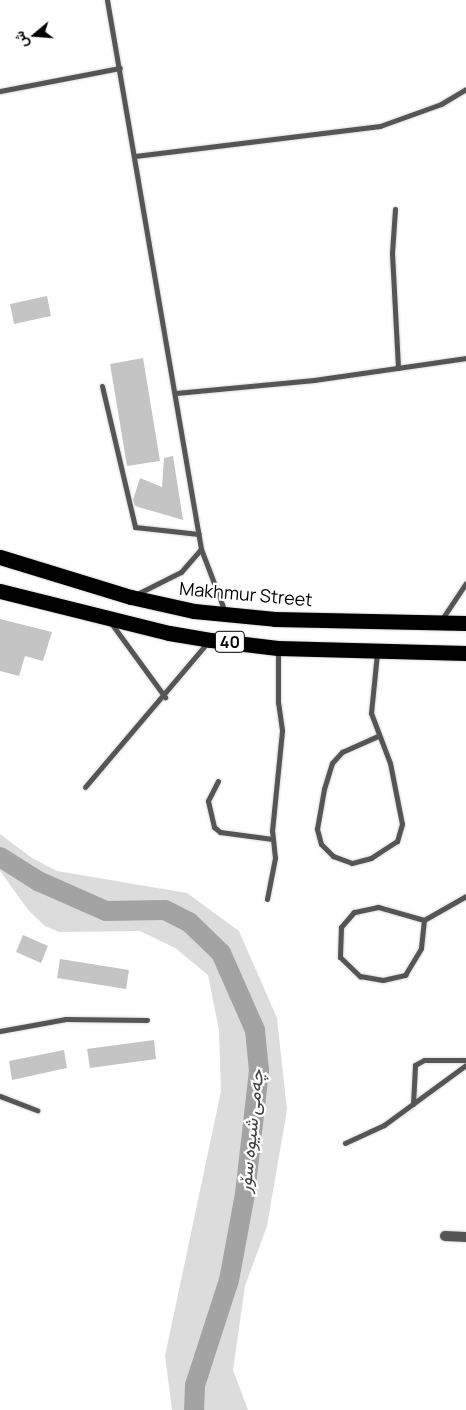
<!DOCTYPE html>
<meta charset="utf-8">
<style>
body{margin:0}
#map{position:relative;width:466px;height:1410px;overflow:hidden;background:#fff;font-family:Manrope,Vazirmatn,sans-serif}
div>[style]{position:absolute}
.green>*{inset:0;background:#dcdcdc}
.river>*{height:20px;margin:-10px;padding:0 10px;transform-origin:10px;border-radius:10px;background:#a3a3a3}
.building>*{inset:0;background:#c4c4c4}
.roads{filter:drop-shadow(0 0 1px #dbdbdb) drop-shadow(0 0 1px #dbdbdb)}
.lane>*{height:5px;margin:-2.5px;padding:0 2.5px;transform-origin:2.5px;border-radius:2.5px;background:#555}
.street>*{height:10px;margin:-5px;padding:0 5px;transform-origin:5px;border-radius:5px;background:#555}
.highway>*{height:15px;margin:-7.5px;padding:0 7.5px;transform-origin:7.5px;border-radius:7.5px;background:#000}
span{translate:-50% -50%;white-space:nowrap;text-align:center;line-height:1.15;-webkit-text-stroke:4.5px #fff;paint-order:stroke}
.shield-label span{padding:1px 4px;background:#fff;border:1px solid;border-radius:4px;-webkit-text-stroke-width:0}
.shield-label{font-size:16px;color:#000;font-weight:700}
.street-label{font-size:18px;color:#000}
.water-label{font-size:19px;color:#444;font-style:italic}
.north{position:absolute;left:10px;top:10px;width:50px;height:50px;-webkit-text-stroke:4px #fff;paint-order:stroke;rotate:252deg;font-size:14px;font-weight:700;line-height:20px;text-align:center;color:#000}
.north::after{content:'';display:block;margin:auto;width:18px;height:22px;background:#000;clip-path:polygon(50% 0,100% 100%,50% 72%,0 100%)}
</style>
<div id="map">
<div class="green">
<div style="clip-path:polygon(0 834px,32px 858px,57px 871px,187px 893px,239px 931px,277px 1018px,287px 1110px,267px 1226px,245px 1286px,233px 1370px,248px 1410px,172px 1410px,165px 1356px,221px 1091px,219px 1030px,208px 975px,175px 948px,140px 931px,59px 932px,45px 926px,29px 911px,0 871px)"></div>
</div>
<div class="river">
<div style="left:0;top:857px;width:45px;rotate:32.3deg"></div>
<div style="left:38px;top:881px;width:74px;rotate:23.8deg"></div>
<div style="left:106px;top:911px;width:59px;rotate:-1deg"></div>
<div style="left:165px;top:910px;width:27px;rotate:27deg"></div>
<div style="left:189px;top:922px;width:45px;rotate:44.1deg"></div>
<div style="left:221px;top:953px;width:84px;rotate:66.2deg"></div>
<div style="left:255px;top:1030px;width:41px;rotate:84.4deg"></div>
<div style="left:259px;top:1071px;width:124px;rotate:96.5deg"></div>
<div style="left:245px;top:1194px;width:87px;rotate:100.5deg"></div>
<div style="left:229px;top:1280px;width:110px;rotate:107.9deg"></div>
<div style="left:195px;top:1385px;width:25px;rotate:92deg"></div>
</div>
<div class="building">
<div style="clip-path:polygon(47px 296px,51px 316px,14px 324px,10px 304px)"></div>
<div style="clip-path:polygon(143px 358px,160px 461px,127px 466px,110px 364px)"></div>
<div style="clip-path:polygon(173px 456px,183px 520px,135px 506px,133px 500px,140px 478px,162px 487px,164px 458px)"></div>
<div style="clip-path:polygon(0 619px,52px 632px,43px 661px,25px 656px,19px 676px,0 671px)"></div>
<div style="clip-path:polygon(23px 935px,48px 946px,41px 963px,16px 952px)"></div>
<div style="clip-path:polygon(60px 959px,129px 970px,126px 989px,57px 978px)"></div>
<div style="clip-path:polygon(154px 1040px,156px 1059px,90px 1068px,87px 1049px)"></div>
<div style="clip-path:polygon(64px 1050px,67px 1068px,12px 1080px,9px 1061px)"></div>
</div>
<div class="roads">
<div class="lane">
<div style="left:107px;top:0;width:557px;rotate:80.28deg"></div>
<div style="left:201px;top:549px;width:67px;rotate:69.1deg"></div>
<div style="left:0;top:91px;width:122px;rotate:-10.9deg"></div>
<div style="left:135px;top:156px;width:247px;rotate:-7deg"></div>
<div style="left:380px;top:126px;width:65px;rotate:-19.8deg"></div>
<div style="left:441px;top:104px;width:29px;rotate:-31deg"></div>
<div style="left:395px;top:209px;width:44px;rotate:93.9deg"></div>
<div style="left:392px;top:253px;width:115px;rotate:87deg"></div>
<div style="left:102px;top:386px;width:145px;rotate:76.8deg"></div>
<div style="left:135px;top:527px;width:64px;rotate:6.2deg"></div>
<div style="left:176px;top:393px;width:139px;rotate:-5.4deg"></div>
<div style="left:314px;top:380px;width:154px;rotate:-8.2deg"></div>
<div style="left:137px;top:594px;width:49px;rotate:-26.6deg"></div>
<div style="left:181px;top:572px;width:30px;rotate:-49deg"></div>
<div style="left:442px;top:619px;width:43px;rotate:-56.3deg"></div>
<div style="left:111px;top:623px;width:92px;rotate:53.9deg"></div>
<div style="left:377px;top:653px;width:60px;rotate:95.7deg"></div>
<div style="left:371px;top:713px;width:53px;rotate:69.2deg"></div>
<div style="left:390px;top:763px;width:62px;rotate:78.9deg"></div>
<div style="left:402px;top:824px;width:18px;rotate:106deg"></div>
<div style="left:397px;top:841px;width:31px;rotate:147deg"></div>
<div style="left:371px;top:858px;width:20px;rotate:165deg"></div>
<div style="left:352px;top:863px;width:20px;rotate:-160deg"></div>
<div style="left:333px;top:856px;width:17px;rotate:-135deg"></div>
<div style="left:321px;top:844px;width:16px;rotate:-105deg"></div>
<div style="left:317px;top:829px;width:41px;rotate:-80.1deg"></div>
<div style="left:324px;top:789px;width:27px;rotate:-73deg"></div>
<div style="left:332px;top:763px;width:15px;rotate:-48deg"></div>
<div style="left:342px;top:752px;width:39px;rotate:-24deg"></div>
<div style="left:218px;top:781px;width:22px;rotate:117deg"></div>
<div style="left:208px;top:801px;width:27px;rotate:77deg"></div>
<div style="left:214px;top:827px;width:8px;rotate:40deg"></div>
<div style="left:220px;top:832px;width:53px;rotate:7.5deg"></div>
<div style="left:85px;top:787px;width:192px;rotate:-49.7deg"></div>
<div style="left:267px;top:899px;width:42px;rotate:-79deg"></div>
<div style="left:275px;top:858px;width:27px;rotate:-96deg"></div>
<div style="left:272px;top:831px;width:101px;rotate:-84.3deg"></div>
<div style="left:282px;top:730px;width:28px;rotate:-98deg"></div>
<div style="left:278px;top:702px;width:53px;rotate:-90deg"></div>
<div style="left:424px;top:920px;width:48px;rotate:-164.2deg"></div>
<div style="left:378px;top:907px;width:25px;rotate:168deg"></div>
<div style="left:354px;top:912px;width:20px;rotate:131deg"></div>
<div style="left:341px;top:927px;width:30px;rotate:92deg"></div>
<div style="left:340px;top:957px;width:28px;rotate:44deg"></div>
<div style="left:360px;top:976px;width:23px;rotate:10deg"></div>
<div style="left:383px;top:980px;width:23px;rotate:-13deg"></div>
<div style="left:405px;top:975px;width:31px;rotate:-59deg"></div>
<div style="left:421px;top:948px;width:28px;rotate:-84deg"></div>
<div style="left:424px;top:920px;width:48px;rotate:-29.7deg"></div>
<div style="left:0;top:1031px;width:67px;rotate:-10.3deg"></div>
<div style="left:66px;top:1019px;width:81px;rotate:0.7deg"></div>
<div style="left:0;top:1096px;width:40px;rotate:21deg"></div>
<div style="left:413px;top:1104px;width:39px;rotate:-87deg"></div>
<div style="left:415px;top:1065px;width:10px;rotate:-29deg"></div>
<div style="left:424px;top:1060px;width:42px"></div>
<div style="left:345px;top:1143px;width:43px;rotate:-24.8deg"></div>
<div style="left:384px;top:1125px;width:102px;rotate:-36.2deg"></div>
</div>
<div class="street">
<div style="left:445px;top:1236px;width:21px;rotate:3deg"></div>
</div>
<div class="highway">
<div style="left:0;top:557px;width:137px;rotate:17deg"></div>
<div style="left:131px;top:597px;width:65px;rotate:12.5deg"></div>
<div style="left:194px;top:611px;width:81px;rotate:5.6deg"></div>
<div style="left:275px;top:619px;width:191px;rotate:1.2deg"></div>
<div style="left:0;top:591px;width:174px;rotate:14deg"></div>
<div style="left:169px;top:633px;width:43px;rotate:9.5deg"></div>
<div style="left:211px;top:640px;width:67px;rotate:6.8deg"></div>
<div style="left:278px;top:648px;width:188px;rotate:1.5deg"></div>
</div>
</div>
<div class="shield-label">
<span style="left:230px;top:642px">40</span>
</div>
<div class="street-label">
<span style="left:246px;top:594px;rotate:5deg">Makhmur Street</span>
</div>
<div class="water-label">
<span style="left:251px;top:1131px;rotate:-84deg">چەمی شیوە سۆر</span>
</div>
<div class="north">ش</div>
</div>
